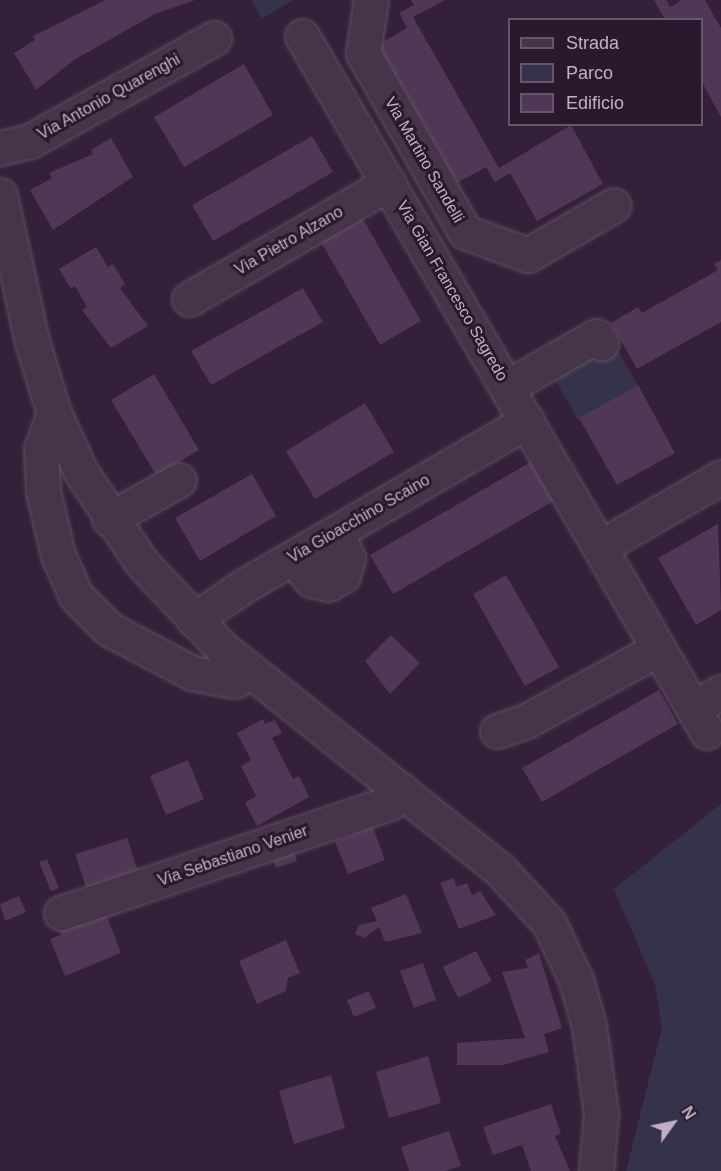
<!DOCTYPE html>
<style>
body{margin:0}
#map{position:relative;width:721px;height:1171px;overflow:hidden;background:#342039;font-family:Arial,sans-serif}
div>[style]{position:absolute}
.green>*{inset:0;background:#35334b}
.building>*{inset:0;background:#503755}
.roads{filter:drop-shadow(0 0 2px #604e64) drop-shadow(0 0 2px #604e64)}
.minor>*{height:33px;margin:-16.5px;padding:0 16.5px;transform-origin:16.5px;border-radius:16.5px;background:#463449}
span{translate:-50% -50%;white-space:nowrap;text-align:center;line-height:1.15;-webkit-text-stroke:6px #2a192e;paint-order:stroke}
.street-label{font-size:16px;color:#c2aec6}
.legend{position:absolute;left:508px;top:18px;width:195px;height:108px;box-sizing:border-box;background:#2a192e;border:2px solid #67556b;margin:0;padding:8px 10px;list-style:none;font-size:18px;color:#c2aec6}
.legend li{display:flex;align-items:center;gap:12px;height:30px}
.legend b{width:30px;border:2px solid #67556b}
.north{position:absolute;left:643px;top:1093px;width:60px;height:60px;-webkit-text-stroke:4px #2a192e;paint-order:stroke;rotate:57deg;font-size:16px;font-weight:700;line-height:24px;text-align:center;color:#c2aec6}
.north::after{content:'';display:block;margin:auto;width:21px;height:27px;background:#c2aec6;clip-path:polygon(50% 0,100% 100%,50% 72%,0 100%)}
</style>
<div id="map">
<div class="green">
<div style="clip-path:polygon(251px 0,293px 0,262px 19px)"></div>
<div style="clip-path:polygon(613px 343px,638px 385px,578px 420px,551px 373px)"></div>
<div style="clip-path:polygon(721px 804px,721px 1171px,626px 1171px,662px 1028px,655px 985px,614px 889px)"></div>
</div>
<div class="building">
<div style="clip-path:polygon(105px 0,195px 0,155px 14px,74px 60px,36px 90px,14px 53px,35px 40px,33px 36px)"></div>
<div style="clip-path:polygon(411px 0,445px 0,413px 17px,499px 168px,571px 125px,603px 184px,537px 221px,510px 173px,495px 182px,486px 167px,457px 183px,378px 45px,407px 28px,399px 13px,414px 5px)"></div>
<div style="clip-path:polygon(654px 0,666px 0,670px 7px,682px 0,705px 0,710px 9px,721px 28px,721px 117px,702px 82px,702px 20px,665px 20px)"></div>
<div style="clip-path:polygon(244px 64px,273px 115px,184px 167px,154px 117px)"></div>
<div style="clip-path:polygon(312px 136px,333px 172px,213px 241px,192px 205px)"></div>
<div style="clip-path:polygon(111px 138px,133px 177px,53px 230px,30px 190px,52px 178px,49px 173px,93px 154px,91px 150px)"></div>
<div style="clip-path:polygon(363px 219px,421px 321px,380px 345px,321px 242px)"></div>
<div style="clip-path:polygon(96px 247px,108px 267px,113px 264px,125px 284px,120px 288px,148px 326px,111px 348px,82px 310px,87px 307px,75px 286px,71px 289px,59px 269px)"></div>
<div style="clip-path:polygon(721px 260px,721px 322px,637px 369px,611px 323px,638px 307px,642px 313px,718px 270px,714px 264px)"></div>
<div style="clip-path:polygon(303px 288px,323px 322px,211px 385px,191px 351px)"></div>
<div style="clip-path:polygon(154px 374px,199px 450px,156px 475px,111px 400px)"></div>
<div style="clip-path:polygon(638px 385px,675px 453px,617px 485px,579px 418px)"></div>
<div style="clip-path:polygon(365px 403px,394px 452px,315px 499px,286px 451px)"></div>
<div style="clip-path:polygon(534px 460px,557px 499px,393px 594px,370px 555px)"></div>
<div style="clip-path:polygon(252px 474px,276px 516px,200px 561px,175px 518px)"></div>
<div style="clip-path:polygon(718px 524px,721px 610px,696px 625px,658px 558px)"></div>
<div style="clip-path:polygon(506px 575px,559px 667px,525px 686px,473px 594px)"></div>
<div style="clip-path:polygon(391px 635px,420px 663px,390px 694px,365px 661px)"></div>
<div style="clip-path:polygon(659px 690px,678px 724px,542px 802px,522px 768px)"></div>
<div style="clip-path:polygon(263px 719px,265px 724px,275px 720px,282px 733px,272px 738px,293px 779px,299px 776px,309px 797px,257px 826px,245px 803px,256px 796px,241px 766px,251px 760px,237px 733px)"></div>
<div style="clip-path:polygon(188px 760px,204px 799px,166px 815px,150px 776px)"></div>
<div style="clip-path:polygon(373px 827px,385px 860px,348px 874px,335px 842px)"></div>
<div style="clip-path:polygon(127px 838px,139px 874px,87px 890px,75px 854px)"></div>
<div style="clip-path:polygon(292px 847px,297px 861px,276px 868px,271px 855px)"></div>
<div style="clip-path:polygon(47px 859px,59px 888px,51px 891px,39px 862px)"></div>
<div style="clip-path:polygon(453px 878px,457px 887px,467px 883px,472px 895px,480px 891px,496px 915px,459px 929px,440px 883px)"></div>
<div style="clip-path:polygon(406px 894px,422px 933px,385px 942px,379px 927px,364px 938px,355px 934px,359px 925px,377px 921px,371px 908px)"></div>
<div style="clip-path:polygon(19px 896px,26px 912px,5px 921px,0 904px)"></div>
<div style="clip-path:polygon(104px 909px,121px 953px,65px 976px,50px 939px,61px 935px,58px 928px)"></div>
<div style="clip-path:polygon(286px 940px,300px 973px,288px 978px,286px 991px,257px 1004px,239px 961px)"></div>
<div style="clip-path:polygon(476px 951px,492px 981px,458px 998px,443px 967px)"></div>
<div style="clip-path:polygon(539px 953px,562px 1028px,544px 1034px,549px 1052px,503px 1065px,457px 1065px,457px 1043px,525px 1038px,502px 972px,528px 968px,525px 960px)"></div>
<div style="clip-path:polygon(423px 963px,436px 1000px,414px 1008px,400px 971px)"></div>
<div style="clip-path:polygon(369px 991px,376px 1008px,354px 1017px,347px 1000px)"></div>
<div style="clip-path:polygon(428px 1056px,441px 1103px,389px 1118px,376px 1072px)"></div>
<div style="clip-path:polygon(331px 1075px,345px 1128px,294px 1144px,279px 1091px)"></div>
<div style="clip-path:polygon(551px 1104px,561px 1134px,555px 1136px,570px 1171px,531px 1171px,522px 1145px,493px 1155px,483px 1127px)"></div>
<div style="clip-path:polygon(449px 1131px,461px 1166px,445px 1171px,409px 1171px,401px 1147px)"></div>
</div>
<div class="roads">
<div class="minor">
<div style="left:371px;top:0;width:54px;rotate:98.6deg"></div>
<div style="left:363px;top:53px;width:206px;rotate:60.3deg"></div>
<div style="left:465px;top:232px;width:67px;rotate:20.1deg"></div>
<div style="left:528px;top:255px;width:99px;rotate:-30.2deg"></div>
<div style="left:302px;top:36px;width:805px;rotate:59.81deg"></div>
<div style="left:0;top:148px;width:31px;rotate:-13deg"></div>
<div style="left:30px;top:141px;width:211px;rotate:-29.2deg"></div>
<div style="left:0;top:195px;width:150px;rotate:77.7deg"></div>
<div style="left:32px;top:342px;width:74px;rotate:72.8deg"></div>
<div style="left:54px;top:413px;width:65px;rotate:65.4deg"></div>
<div style="left:81px;top:472px;width:110px;rotate:56.2deg"></div>
<div style="left:142px;top:563px;width:117px;rotate:46.7deg"></div>
<div style="left:222px;top:648px;width:357px;rotate:38.6deg"></div>
<div style="left:501px;top:871px;width:71px;rotate:47.3deg"></div>
<div style="left:549px;top:923px;width:63px;rotate:64.7deg"></div>
<div style="left:576px;top:980px;width:48px;rotate:74.2deg"></div>
<div style="left:589px;top:1026px;width:89px;rotate:82.2deg"></div>
<div style="left:601px;top:1114px;width:57px;rotate:95deg"></div>
<div style="left:189px;top:299px;width:231px;rotate:-30.1deg"></div>
<div style="left:507px;top:387px;width:103px;rotate:-29.8deg"></div>
<div style="left:596px;top:336px;width:9px;rotate:54deg"></div>
<div style="left:54px;top:413px;width:37px;rotate:110deg"></div>
<div style="left:41px;top:448px;width:43px;rotate:87.3deg"></div>
<div style="left:43px;top:491px;width:66px;rotate:76.8deg"></div>
<div style="left:58px;top:555px;width:45px;rotate:66.3deg"></div>
<div style="left:76px;top:596px;width:47px;rotate:45deg"></div>
<div style="left:109px;top:629px;width:94px;rotate:27.9deg"></div>
<div style="left:192px;top:673px;width:43px;rotate:10.8deg"></div>
<div style="left:234px;top:681px;width:19px;rotate:-28deg"></div>
<div style="left:109px;top:519px;width:80px;rotate:-29.1deg"></div>
<div style="left:341px;top:543px;width:17px;rotate:65deg"></div>
<div style="left:348px;top:558px;width:18px;rotate:106deg"></div>
<div style="left:343px;top:575px;width:17px;rotate:149deg"></div>
<div style="left:328px;top:584px;width:17px;rotate:-167deg"></div>
<div style="left:311px;top:580px;width:16px;rotate:-128deg"></div>
<div style="left:301px;top:567px;width:47px;rotate:-31deg"></div>
<div style="left:600px;top:547px;width:140px;rotate:-30deg"></div>
<div style="left:194px;top:620px;width:58px;rotate:-34.5deg"></div>
<div style="left:242px;top:587px;width:330px;rotate:-30.2deg"></div>
<div style="left:693px;top:708px;width:32px;rotate:-30deg"></div>
<div style="left:497px;top:731px;width:31px;rotate:-19deg"></div>
<div style="left:526px;top:721px;width:150px;rotate:-28.6deg"></div>
<div style="left:61px;top:913px;width:346px;rotate:-18.5deg"></div>
<div style="left:389px;top:803px;width:18px;rotate:-52deg"></div>
</div>
</div>
<div class="street-label">
<span style="left:109px;top:97px;rotate:-29deg">Via Antonio Quarenghi</span>
<span style="left:424px;top:160px;rotate:60deg">Via Martino Sandelli</span>
<span style="left:289px;top:241px;rotate:-30deg">Via Pietro Alzano</span>
<span style="left:452px;top:291px;rotate:60deg">Via Gian Francesco Sagredo</span>
<span style="left:359px;top:519px;rotate:-30deg">Via Gioacchino Scaino</span>
<span style="left:233px;top:856px;rotate:-19deg">Via Sebastiano Venier</span>
</div>
<ul class="legend">
<li><b style="height:8px;background:#463449"></b>Strada</li>
<li><b style="height:16px;background:#35334b"></b>Parco</li>
<li><b style="height:16px;background:#503755"></b>Edificio</li>
</ul>
<div class="north">N</div>
</div>
